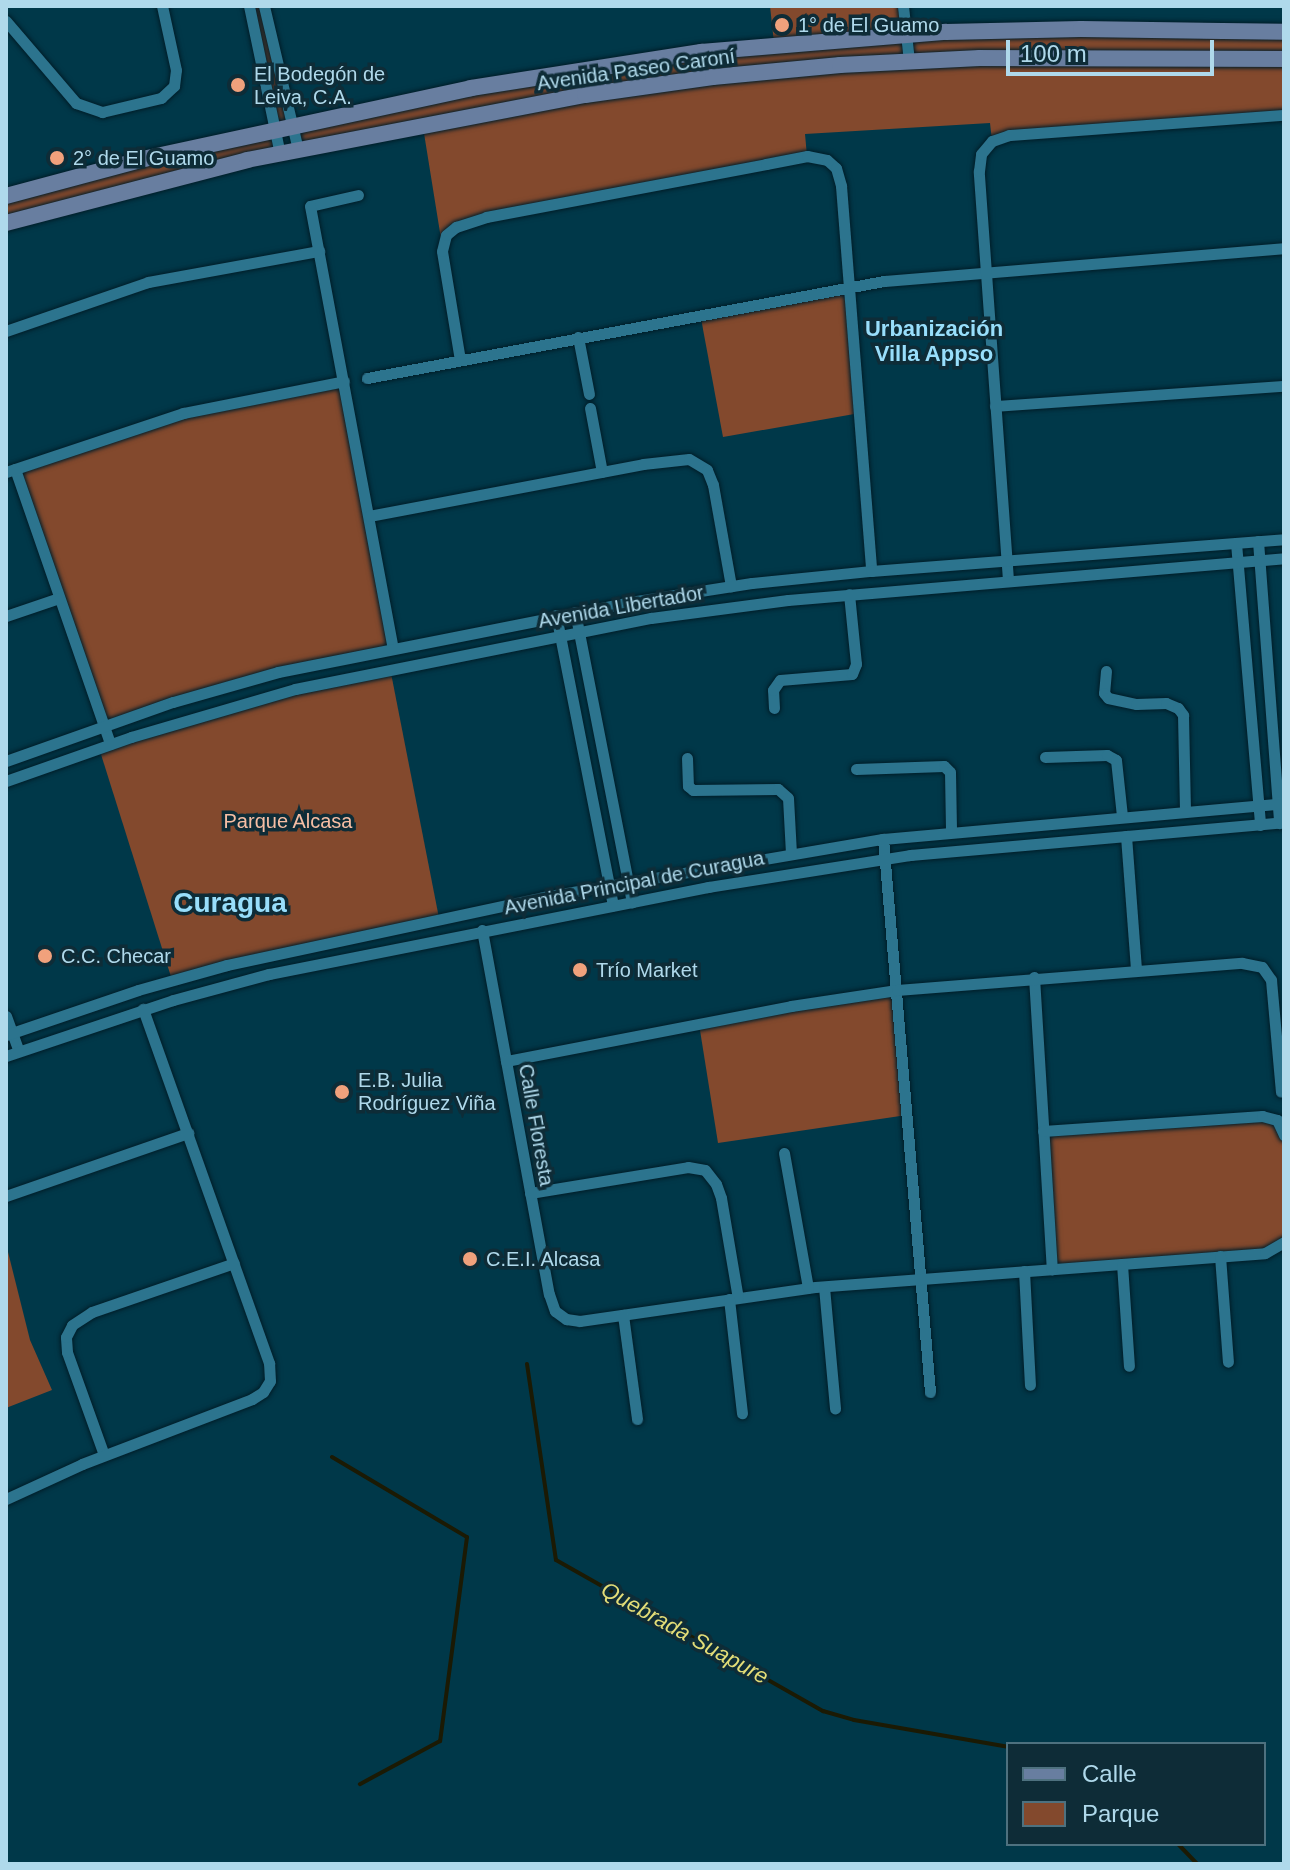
<!DOCTYPE html>
<meta charset="utf-8">
<style>
body{margin:0}
#map{position:relative;width:1290px;height:1870px;overflow:hidden;background:#003849;font-family:Helvetica,sans-serif}
div>[style]{position:absolute}
.green>*{inset:0;background:#83492d}
.stream>*{height:4px;margin:-2px;padding:0 2px;transform-origin:2px;border-radius:2px;background:#1b1a04}
.roads{filter:drop-shadow(0 0 2px #011d28) drop-shadow(0 0 2px #011d28)}
.street>*{height:11px;margin:-5.5px;padding:0 5.5px;transform-origin:5.5px;border-radius:5.5px;background:#2c748e}
.secondary>*{height:16px;margin:-8px;padding:0 8px;transform-origin:8px;border-radius:8px;background:#687ea0}
.dots>*{width:22px;height:22px;translate:-50% -50%;box-sizing:border-box;border:4px solid #0e2c37;border-radius:50%}
span{translate:-50% -50%;white-space:nowrap;text-align:center;line-height:1.15;-webkit-text-stroke:7px #0e2c37;paint-order:stroke}
.poi-label{font-size:20px;color:#afd9eb}
.left{translate:0 -50%;text-align:left}
.street-label{font-size:20px;color:#afd9eb}
.park-label{font-size:20px;color:#f6bea4}
.neighbourhood-label{font-size:22px;color:#98defb;font-weight:700}
.water-label{font-size:22px;color:#e3dd78;font-style:italic}
.district-label{font-size:28px;color:#98defb;font-weight:700}
.frame{position:absolute;inset:0;border:8px solid #afd9eb;pointer-events:none}
.legend{position:absolute;left:1006px;top:1742px;width:260px;height:104px;box-sizing:border-box;background:#0e2c37;border:2px solid #4e717f;margin:0;padding:10px 14px;list-style:none;font-size:24px;color:#afd9eb}
.legend li{display:flex;align-items:center;gap:16px;height:40px}
.legend b{width:40px;border:2px solid #4e717f}
.scale{position:absolute;left:1006px;top:40px;width:208px;height:36px;box-sizing:border-box;border:4px solid #afd9eb;border-top:0;padding-left:10px;font-size:24px;line-height:28px;white-space:nowrap;color:#afd9eb;-webkit-text-stroke:6px #0e2c37;paint-order:stroke}
</style>
<div id="map">
<div class="green">
<div style="clip-path:polygon(249px 6px,264px 6px,293px 126px,774px 43px,770px 6px,903px 6px,906px 33px,1284px 32px,1284px 115px,992px 141px,990px 123px,805px 134px,807px 156px,470px 221px,442px 245px,423px 127px,298px 150px,293px 127px,276px 130px,280px 154px,6px 223px,6px 196px,275px 130px)"></div>
<div style="clip-path:polygon(851px 287px,860px 413px,723px 437px,700px 313px)"></div>
<div style="clip-path:polygon(344px 381px,393px 648px,278px 672px,103px 726px,15px 469px,154px 422px)"></div>
<div style="clip-path:polygon(390px 668px,439px 918px,172px 980px,99px 748px)"></div>
<div style="clip-path:polygon(897px 990px,907px 1115px,718px 1143px,699px 1024px)"></div>
<div style="clip-path:polygon(1267px 1116px,1284px 1135px,1284px 1242px,1277px 1248px,1052px 1269px,1043px 1131px)"></div>
<div style="clip-path:polygon(6px 1244px,30px 1340px,52px 1390px,6px 1408px)"></div>
</div>
<div class="stream">
<div style="left:527px;top:1364px;width:198px;rotate:81.6deg"></div>
<div style="left:556px;top:1560px;width:307px;rotate:29.5deg"></div>
<div style="left:823px;top:1711px;width:32px;rotate:16deg"></div>
<div style="left:854px;top:1720px;width:156px;rotate:9.9deg"></div>
<div style="left:332px;top:1457px;width:157px;rotate:30.7deg"></div>
<div style="left:467px;top:1537px;width:206px;rotate:97.5deg"></div>
<div style="left:440px;top:1741px;width:91px;rotate:151.7deg"></div>
<div style="left:1178px;top:1844px;width:28px;rotate:46deg"></div>
</div>
<div class="roads">
<div class="street">
<div style="left:249px;top:6px;width:151px;rotate:78.2deg"></div>
<div style="left:264px;top:6px;width:148px;rotate:76.7deg"></div>
<div style="left:903px;top:6px;width:55px;rotate:83.8deg"></div>
<div style="left:6px;top:21px;width:108px;rotate:49.5deg"></div>
<div style="left:76px;top:103px;width:28px;rotate:19deg"></div>
<div style="left:102px;top:112px;width:61px;rotate:-13.3deg"></div>
<div style="left:161px;top:98px;width:18px;rotate:-43deg"></div>
<div style="left:174px;top:86px;width:16px;rotate:-83deg"></div>
<div style="left:176px;top:70px;width:66px;rotate:-102.3deg"></div>
<div style="left:358px;top:195px;width:49px;rotate:167.1deg"></div>
<div style="left:310px;top:206px;width:450px;rotate:79.4deg"></div>
<div style="left:6px;top:331px;width:150px;rotate:-19deg"></div>
<div style="left:148px;top:282px;width:174px;rotate:-10.3deg"></div>
<div style="left:578px;top:337px;width:58px;rotate:79.1deg"></div>
<div style="left:460px;top:360px;width:110px;rotate:-99.4deg"></div>
<div style="left:442px;top:251px;width:16px;rotate:-76deg"></div>
<div style="left:446px;top:235px;width:13px;rotate:-39deg"></div>
<div style="left:456px;top:227px;width:32px;rotate:-18deg"></div>
<div style="left:486px;top:217px;width:285px;rotate:-10.7deg"></div>
<div style="left:766px;top:164px;width:42px;rotate:-11deg"></div>
<div style="left:807px;top:156px;width:20px;rotate:11deg"></div>
<div style="left:827px;top:160px;width:12px;rotate:42deg"></div>
<div style="left:836px;top:168px;width:19px;rotate:74deg"></div>
<div style="left:841px;top:186px;width:386px;rotate:85.5deg"></div>
<div style="left:367px;top:378px;width:526px;rotate:-10.63deg"></div>
<div style="left:884px;top:281px;width:401px;rotate:-4.7deg"></div>
<div style="left:995px;top:406px;width:290px;rotate:-4deg"></div>
<div style="left:590px;top:408px;width:65px;rotate:79.4deg"></div>
<div style="left:15px;top:469px;width:291px;rotate:70.9deg"></div>
<div style="left:6px;top:472px;width:187px;rotate:-18.4deg"></div>
<div style="left:183px;top:413px;width:164px;rotate:-11.2deg"></div>
<div style="left:369px;top:516px;width:279px;rotate:-10.7deg"></div>
<div style="left:643px;top:464px;width:46px;rotate:-6.2deg"></div>
<div style="left:689px;top:459px;width:21px;rotate:31deg"></div>
<div style="left:707px;top:470px;width:16px;rotate:68deg"></div>
<div style="left:713px;top:485px;width:103px;rotate:79.9deg"></div>
<div style="left:1258px;top:541px;width:283px;rotate:85.7deg"></div>
<div style="left:1236px;top:543px;width:283px;rotate:85.1deg"></div>
<div style="left:1008px;top:580px;width:410px;rotate:-94.1deg"></div>
<div style="left:979px;top:171px;width:17px;rotate:-83deg"></div>
<div style="left:981px;top:154px;width:17px;rotate:-50deg"></div>
<div style="left:992px;top:141px;width:18px;rotate:-19deg"></div>
<div style="left:1009px;top:135px;width:276px;rotate:-4.2deg"></div>
<div style="left:575px;top:612px;width:296px;rotate:78.9deg"></div>
<div style="left:556px;top:615px;width:296px;rotate:78.9deg"></div>
<div style="left:6px;top:616px;width:56px;rotate:-18.8deg"></div>
<div style="left:1106px;top:671px;width:22px;rotate:95deg"></div>
<div style="left:1104px;top:693px;width:6px;rotate:51deg"></div>
<div style="left:1108px;top:698px;width:29px;rotate:12deg"></div>
<div style="left:1136px;top:704px;width:30px;rotate:-2deg"></div>
<div style="left:1166px;top:703px;width:13px;rotate:23deg"></div>
<div style="left:1178px;top:708px;width:9px;rotate:54deg"></div>
<div style="left:1183px;top:715px;width:96px;rotate:88.8deg"></div>
<div style="left:774px;top:708px;width:18px;rotate:-93deg"></div>
<div style="left:773px;top:690px;width:12px;rotate:-55deg"></div>
<div style="left:780px;top:680px;width:72px;rotate:-4.8deg"></div>
<div style="left:852px;top:674px;width:11px;rotate:-68deg"></div>
<div style="left:856px;top:664px;width:70px;rotate:-95.7deg"></div>
<div style="left:1045px;top:757px;width:62px;rotate:-1.8deg"></div>
<div style="left:1107px;top:755px;width:10px;rotate:29deg"></div>
<div style="left:1116px;top:760px;width:56px;rotate:83.9deg"></div>
<div style="left:687px;top:758px;width:28px;rotate:88deg"></div>
<div style="left:688px;top:786px;width:6px;rotate:39deg"></div>
<div style="left:693px;top:790px;width:85px;rotate:-0.7deg"></div>
<div style="left:778px;top:789px;width:13px;rotate:42deg"></div>
<div style="left:788px;top:798px;width:55px;rotate:86.9deg"></div>
<div style="left:6px;top:761px;width:177px;rotate:-19.5deg"></div>
<div style="left:173px;top:702px;width:109px;rotate:-15.9deg"></div>
<div style="left:278px;top:672px;width:359px;rotate:-11.2deg"></div>
<div style="left:630px;top:602px;width:123px;rotate:-8.9deg"></div>
<div style="left:752px;top:583px;width:120px;rotate:-5.8deg"></div>
<div style="left:871px;top:571px;width:414px;rotate:-4.4deg"></div>
<div style="left:856px;top:769px;width:88px;rotate:-2deg"></div>
<div style="left:944px;top:766px;width:8px;rotate:45deg"></div>
<div style="left:950px;top:772px;width:59px;rotate:89deg"></div>
<div style="left:6px;top:781px;width:133px;rotate:-19.4deg"></div>
<div style="left:131px;top:737px;width:171px;rotate:-16.3deg"></div>
<div style="left:295px;top:689px;width:363px;rotate:-11.3deg"></div>
<div style="left:651px;top:618px;width:138px;rotate:-7.5deg"></div>
<div style="left:788px;top:600px;width:498px;rotate:-4.8deg"></div>
<div style="left:1126px;top:836px;width:134px;rotate:85.7deg"></div>
<div style="left:883px;top:839px;width:555px;rotate:85.14deg"></div>
<div style="left:482px;top:930px;width:370px;rotate:79.6deg"></div>
<div style="left:549px;top:1294px;width:18px;rotate:71deg"></div>
<div style="left:555px;top:1311px;width:14px;rotate:36deg"></div>
<div style="left:566px;top:1319px;width:14px;rotate:8deg"></div>
<div style="left:580px;top:1321px;width:237px;rotate:-8.2deg"></div>
<div style="left:815px;top:1287px;width:451px;rotate:-4.3deg"></div>
<div style="left:1265px;top:1253px;width:22px;rotate:-30deg"></div>
<div style="left:1034px;top:977px;width:293px;rotate:86.5deg"></div>
<div style="left:6px;top:1016px;width:37px;rotate:70deg"></div>
<div style="left:6px;top:1035px;width:139px;rotate:-18.8deg"></div>
<div style="left:138px;top:990px;width:92px;rotate:-15.7deg"></div>
<div style="left:227px;top:965px;width:323px;rotate:-12.1deg"></div>
<div style="left:543px;top:897px;width:345px;rotate:-9.7deg"></div>
<div style="left:883px;top:839px;width:403px;rotate:-5.1deg"></div>
<div style="left:6px;top:1056px;width:176px;rotate:-18.5deg"></div>
<div style="left:173px;top:1000px;width:99px;rotate:-15.2deg"></div>
<div style="left:269px;top:974px;width:448px;rotate:-11.2deg"></div>
<div style="left:708px;top:887px;width:205px;rotate:-9deg"></div>
<div style="left:910px;top:855px;width:375px;rotate:-5deg"></div>
<div style="left:506px;top:1061px;width:290px;rotate:-10.9deg"></div>
<div style="left:791px;top:1006px;width:107px;rotate:-8.6deg"></div>
<div style="left:897px;top:990px;width:346px;rotate:-4.5deg"></div>
<div style="left:1242px;top:963px;width:20px;rotate:11deg"></div>
<div style="left:1262px;top:967px;width:16px;rotate:55deg"></div>
<div style="left:1271px;top:980px;width:112px;rotate:84.9deg"></div>
<div style="left:1043px;top:1131px;width:220px;rotate:-3.9deg"></div>
<div style="left:1262px;top:1116px;width:16px;rotate:15deg"></div>
<div style="left:1277px;top:1120px;width:17px;rotate:65deg"></div>
<div style="left:784px;top:1153px;width:137px;rotate:79.9deg"></div>
<div style="left:530px;top:1193px;width:160px;rotate:-9.3deg"></div>
<div style="left:688px;top:1167px;width:17px;rotate:10deg"></div>
<div style="left:705px;top:1170px;width:18px;rotate:52deg"></div>
<div style="left:716px;top:1184px;width:15px;rotate:70deg"></div>
<div style="left:721px;top:1198px;width:101px;rotate:80.4deg"></div>
<div style="left:6px;top:1196px;width:193px;rotate:-19.1deg"></div>
<div style="left:1220px;top:1256px;width:106px;rotate:85.7deg"></div>
<div style="left:1122px;top:1264px;width:102px;rotate:86.1deg"></div>
<div style="left:1024px;top:1271px;width:114px;rotate:87deg"></div>
<div style="left:824px;top:1287px;width:122px;rotate:84.8deg"></div>
<div style="left:729px;top:1299px;width:115px;rotate:83.5deg"></div>
<div style="left:623px;top:1315px;width:105px;rotate:82.3deg"></div>
<div style="left:104px;top:1455px;width:109px;rotate:-109.8deg"></div>
<div style="left:67px;top:1352px;width:15px;rotate:-94deg"></div>
<div style="left:66px;top:1337px;width:13px;rotate:-63deg"></div>
<div style="left:72px;top:1325px;width:24px;rotate:-33deg"></div>
<div style="left:92px;top:1312px;width:150px;rotate:-19deg"></div>
<div style="left:6px;top:1499px;width:84px;rotate:-24.7deg"></div>
<div style="left:82px;top:1464px;width:182px;rotate:-20.9deg"></div>
<div style="left:252px;top:1399px;width:13px;rotate:-32deg"></div>
<div style="left:263px;top:1392px;width:13px;rotate:-58deg"></div>
<div style="left:270px;top:1381px;width:18px;rotate:-93deg"></div>
<div style="left:269px;top:1363px;width:376px;rotate:-109.6deg"></div>
</div>
<div class="secondary">
<div style="left:6px;top:196px;width:147px;rotate:-15deg"></div>
<div style="left:148px;top:158px;width:330px;rotate:-12.2deg"></div>
<div style="left:471px;top:88px;width:233px;rotate:-8.9deg"></div>
<div style="left:701px;top:52px;width:246px;rotate:-4.7deg"></div>
<div style="left:946px;top:32px;width:135px;rotate:-1.3deg"></div>
<div style="left:1081px;top:29px;width:203px;rotate:0.8deg"></div>
<div style="left:6px;top:223px;width:249px;rotate:-14.6deg"></div>
<div style="left:247px;top:160px;width:344px;rotate:-10.9deg"></div>
<div style="left:585px;top:95px;width:129px;rotate:-8deg"></div>
<div style="left:713px;top:77px;width:128px;rotate:-5.4deg"></div>
<div style="left:840px;top:65px;width:140px;rotate:-2.9deg"></div>
<div style="left:980px;top:58px;width:304px;rotate:0.2deg"></div>
</div>
</div>
<div class="dots">
<div style="left:782px;top:25px;background:#f1a17c"></div>
<div style="left:238px;top:85px;background:#f1a17c"></div>
<div style="left:57px;top:158px;background:#f1a17c"></div>
<div style="left:45px;top:956px;background:#f1a17c"></div>
<div style="left:580px;top:970px;background:#f1a17c"></div>
<div style="left:342px;top:1092px;background:#f1a17c"></div>
<div style="left:470px;top:1259px;background:#f1a17c"></div>
</div>
<div class="poi-label">
<span class="left" style="left:798px;top:25px">1° de El Guamo</span>
<span class="left" style="left:254px;top:86px">El Bodegón de<br>Leiva, C.A.</span>
<span class="left" style="left:73px;top:158px">2° de El Guamo</span>
<span class="left" style="left:61px;top:956px">C.C. Checar</span>
<span class="left" style="left:596px;top:970px">Trío Market</span>
<span class="left" style="left:358px;top:1092px">E.B. Julia<br>Rodríguez Viña</span>
<span class="left" style="left:486px;top:1259px">C.E.I. Alcasa</span>
</div>
<div class="street-label">
<span style="left:636px;top:70px;rotate:-8deg">Avenida Paseo Caroní</span>
<span style="left:621px;top:607px;rotate:-10deg">Avenida Libertador</span>
<span style="left:634px;top:883px;rotate:-11deg">Avenida Principal de Curagua</span>
<span style="left:536px;top:1125px;rotate:80deg">Calle Floresta</span>
</div>
<div class="park-label">
<span style="left:288px;top:821px">Parque Alcasa</span>
</div>
<div class="neighbourhood-label">
<span style="left:934px;top:341px">Urbanización<br>Villa Appso</span>
</div>
<div class="water-label">
<span style="left:685px;top:1633px;rotate:29deg">Quebrada Suapure</span>
</div>
<div class="district-label">
<span style="left:230px;top:903px">Curagua</span>
</div>
<div class="frame"></div>
<ul class="legend">
<li><b style="height:10px;background:#687ea0"></b>Calle</li>
<li><b style="height:22px;background:#83492d"></b>Parque</li>
</ul>
<div class="scale">100 m</div>
</div>
